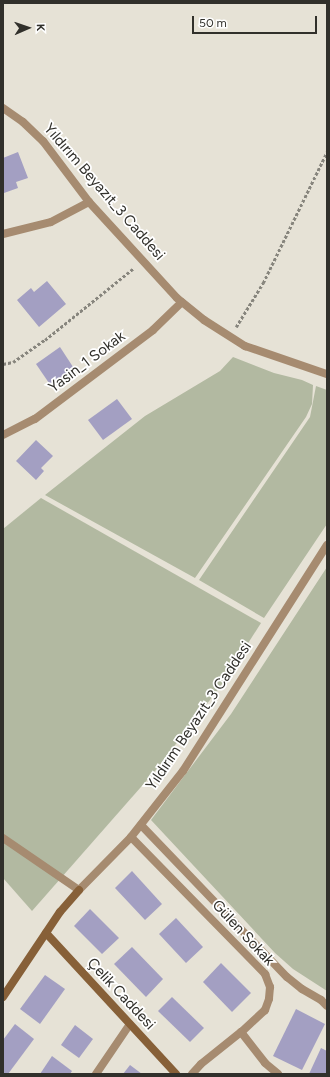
<!DOCTYPE html>
<meta charset="utf-8">
<style>
body{margin:0}
#map{position:relative;width:330px;height:1077px;overflow:hidden;background:#e6e2d6;font-family:Figtree,sans-serif}
div>[style]{position:absolute}
.green>*{inset:0;background:#b2b9a1}
.building>*{inset:0;background:#a39fc2}
.path>*{height:2.5px;margin-top:-1.25px;transform-origin:0;background:repeating-linear-gradient(90deg,#87857d 0 3px,transparent 0 5px)}
.lane>*{height:8px;margin:-4px;padding:0 4px;transform-origin:4px;border-radius:4px;background:#a68b70}
.street>*{height:8px;margin:-4px;padding:0 4px;transform-origin:4px;border-radius:4px;background:#a68b70}
.secondary>*{height:8px;margin:-4px;padding:0 4px;transform-origin:4px;border-radius:4px;background:#876038}
span{translate:-50% -50%;white-space:nowrap;text-align:center;line-height:1.15;-webkit-text-stroke:3.5px #fff;paint-order:stroke}
.street-label{font-size:15px;color:#31302b}
.frame{position:absolute;inset:0;border:4px solid #31302b;pointer-events:none}
.north{position:absolute;left:8px;top:8px;width:40px;height:40px;-webkit-text-stroke:3px #fff;paint-order:stroke;rotate:88deg;font-size:11px;font-weight:700;line-height:16px;text-align:center;color:#31302b}
.north::after{content:'';display:block;margin:auto;width:14px;height:18px;background:#31302b;clip-path:polygon(50% 0,100% 100%,50% 72%,0 100%)}
.scale{position:absolute;left:192px;top:16px;width:125px;height:18px;box-sizing:border-box;border:2px solid #31302b;border-top:0;padding-left:5px;font-size:12px;line-height:14px;white-space:nowrap;color:#31302b;-webkit-text-stroke:3px #fff;paint-order:stroke}
</style>
<div id="map">
<div class="green">
<div style="clip-path:polygon(233px 357px,274px 373px,302px 380px,313px 385px,312px 404px,306px 417px,195px 578px,45px 495px,145px 416px,220px 371px)"></div>
<div style="clip-path:polygon(316px 386px,327px 390px,327px 524px,264px 618px,199px 580px,310px 417px)"></div>
<div style="clip-path:polygon(41px 498px,261px 623px,220px 687px,155px 771px,32px 911px,3px 878px,3px 529px)"></div>
<div style="clip-path:polygon(327px 567px,327px 991px,293px 969px,275px 953px,151px 820px,231px 714px)"></div>
</div>
<div class="building">
<div style="clip-path:polygon(18px 152px,28px 178px,16px 182px,18px 188px,4px 193px,3px 158px)"></div>
<div style="clip-path:polygon(47px 281px,66px 304px,39px 327px,17px 300px,31px 288px,34px 292px)"></div>
<div style="clip-path:polygon(60px 347px,75px 370px,51px 386px,36px 364px)"></div>
<div style="clip-path:polygon(117px 399px,132px 419px,103px 440px,88px 420px)"></div>
<div style="clip-path:polygon(36px 440px,53px 456px,41px 468px,44px 471px,36px 480px,16px 461px)"></div>
<div style="clip-path:polygon(132px 871px,162px 904px,145px 920px,115px 888px)"></div>
<div style="clip-path:polygon(90px 909px,119px 938px,102px 954px,74px 926px)"></div>
<div style="clip-path:polygon(176px 918px,203px 947px,186px 963px,159px 934px)"></div>
<div style="clip-path:polygon(132px 947px,163px 979px,146px 997px,114px 964px)"></div>
<div style="clip-path:polygon(221px 963px,251px 993px,232px 1012px,203px 982px)"></div>
<div style="clip-path:polygon(45px 975px,65px 989px,40px 1024px,20px 1009px)"></div>
<div style="clip-path:polygon(172px 997px,204px 1028px,190px 1042px,158px 1011px)"></div>
<div style="clip-path:polygon(296px 1009px,325px 1024px,302px 1070px,273px 1056px)"></div>
<div style="clip-path:polygon(15px 1024px,34px 1039px,8px 1074px,3px 1074px,3px 1040px)"></div>
<div style="clip-path:polygon(75px 1025px,93px 1039px,79px 1058px,61px 1045px)"></div>
<div style="clip-path:polygon(321px 1048px,327px 1051px,327px 1074px,309px 1074px)"></div>
<div style="clip-path:polygon(52px 1056px,72px 1071px,70px 1074px,40px 1074px)"></div>
<div style="clip-path:polygon(130px 1065px,142px 1074px,123px 1074px)"></div>
</div>
<div class="path">
<div style="left:236px;top:327px;width:52px;rotate:-58.5deg"></div>
<div style="left:263px;top:283px;width:146px;rotate:-64deg"></div>
<div style="left:3px;top:364px;width:10px;rotate:-11deg"></div>
<div style="left:13px;top:362px;width:39px;rotate:-35deg"></div>
<div style="left:45px;top:340px;width:114px;rotate:-39deg"></div>
</div>
<div class="lane">
<div style="left:141px;top:825px;width:211px;rotate:46.2deg"></div>
<div style="left:287px;top:977px;width:19px;rotate:39deg"></div>
<div style="left:302px;top:989px;width:22px;rotate:30deg"></div>
<div style="left:321px;top:1000px;width:8px;rotate:45deg"></div>
</div>
<div class="street">
<div style="left:3px;top:108px;width:24px;rotate:35deg"></div>
<div style="left:23px;top:122px;width:28px;rotate:44deg"></div>
<div style="left:43px;top:141px;width:76px;rotate:53deg"></div>
<div style="left:89px;top:202px;width:130px;rotate:47.5deg"></div>
<div style="left:177px;top:298px;width:35px;rotate:39deg"></div>
<div style="left:204px;top:320px;width:49px;rotate:32.4deg"></div>
<div style="left:245px;top:346px;width:87px;rotate:18.9deg"></div>
<div style="left:3px;top:234px;width:49px;rotate:-14deg"></div>
<div style="left:51px;top:222px;width:43px;rotate:-27.8deg"></div>
<div style="left:3px;top:435px;width:36px;rotate:-27deg"></div>
<div style="left:35px;top:419px;width:148px;rotate:-37deg"></div>
<div style="left:153px;top:330px;width:40px;rotate:-44deg"></div>
<div style="left:131px;top:837px;width:192px;rotate:45.6deg"></div>
<div style="left:265px;top:974px;width:14px;rotate:69deg"></div>
<div style="left:270px;top:987px;width:12px;rotate:95deg"></div>
<div style="left:269px;top:999px;width:12px;rotate:110deg"></div>
<div style="left:265px;top:1010px;width:33px;rotate:137deg"></div>
<div style="left:241px;top:1032px;width:39px;rotate:52deg"></div>
<div style="left:265px;top:1063px;width:17px;rotate:40deg"></div>
<div style="left:3px;top:838px;width:92px;rotate:34.4deg"></div>
<div style="left:79px;top:890px;width:74px;rotate:-45.5deg"></div>
<div style="left:131px;top:837px;width:84px;rotate:-51.8deg"></div>
<div style="left:183px;top:771px;width:268px;rotate:-57.5deg"></div>
<div style="left:96px;top:1074px;width:60px;rotate:-55.8deg"></div>
<div style="left:192px;top:1074px;width:13px;rotate:-48deg"></div>
<div style="left:201px;top:1064px;width:51px;rotate:-38.7deg"></div>
</div>
<div class="secondary">
<div style="left:46px;top:933px;width:192px;rotate:47.3deg"></div>
<div style="left:3px;top:997px;width:102px;rotate:-56.2deg"></div>
<div style="left:60px;top:912px;width:29px;rotate:-49deg"></div>
</div>
<div class="street-label">
<span style="left:104px;top:192px;rotate:49deg">Yıldırım Beyazıt_3 Caddesi</span>
<span style="left:87px;top:362px;rotate:-37deg">Yasin_1 Sokak</span>
<span style="left:199px;top:716px;rotate:-56deg">Yıldırım Beyazıt_3 Caddesi</span>
<span style="left:243px;top:933px;rotate:47deg">Gülen Sokak</span>
<span style="left:121px;top:994px;rotate:47deg">Çelik Caddesi</span>
</div>
<div class="frame"></div>
<div class="north">K</div>
<div class="scale">50 m</div>
</div>
